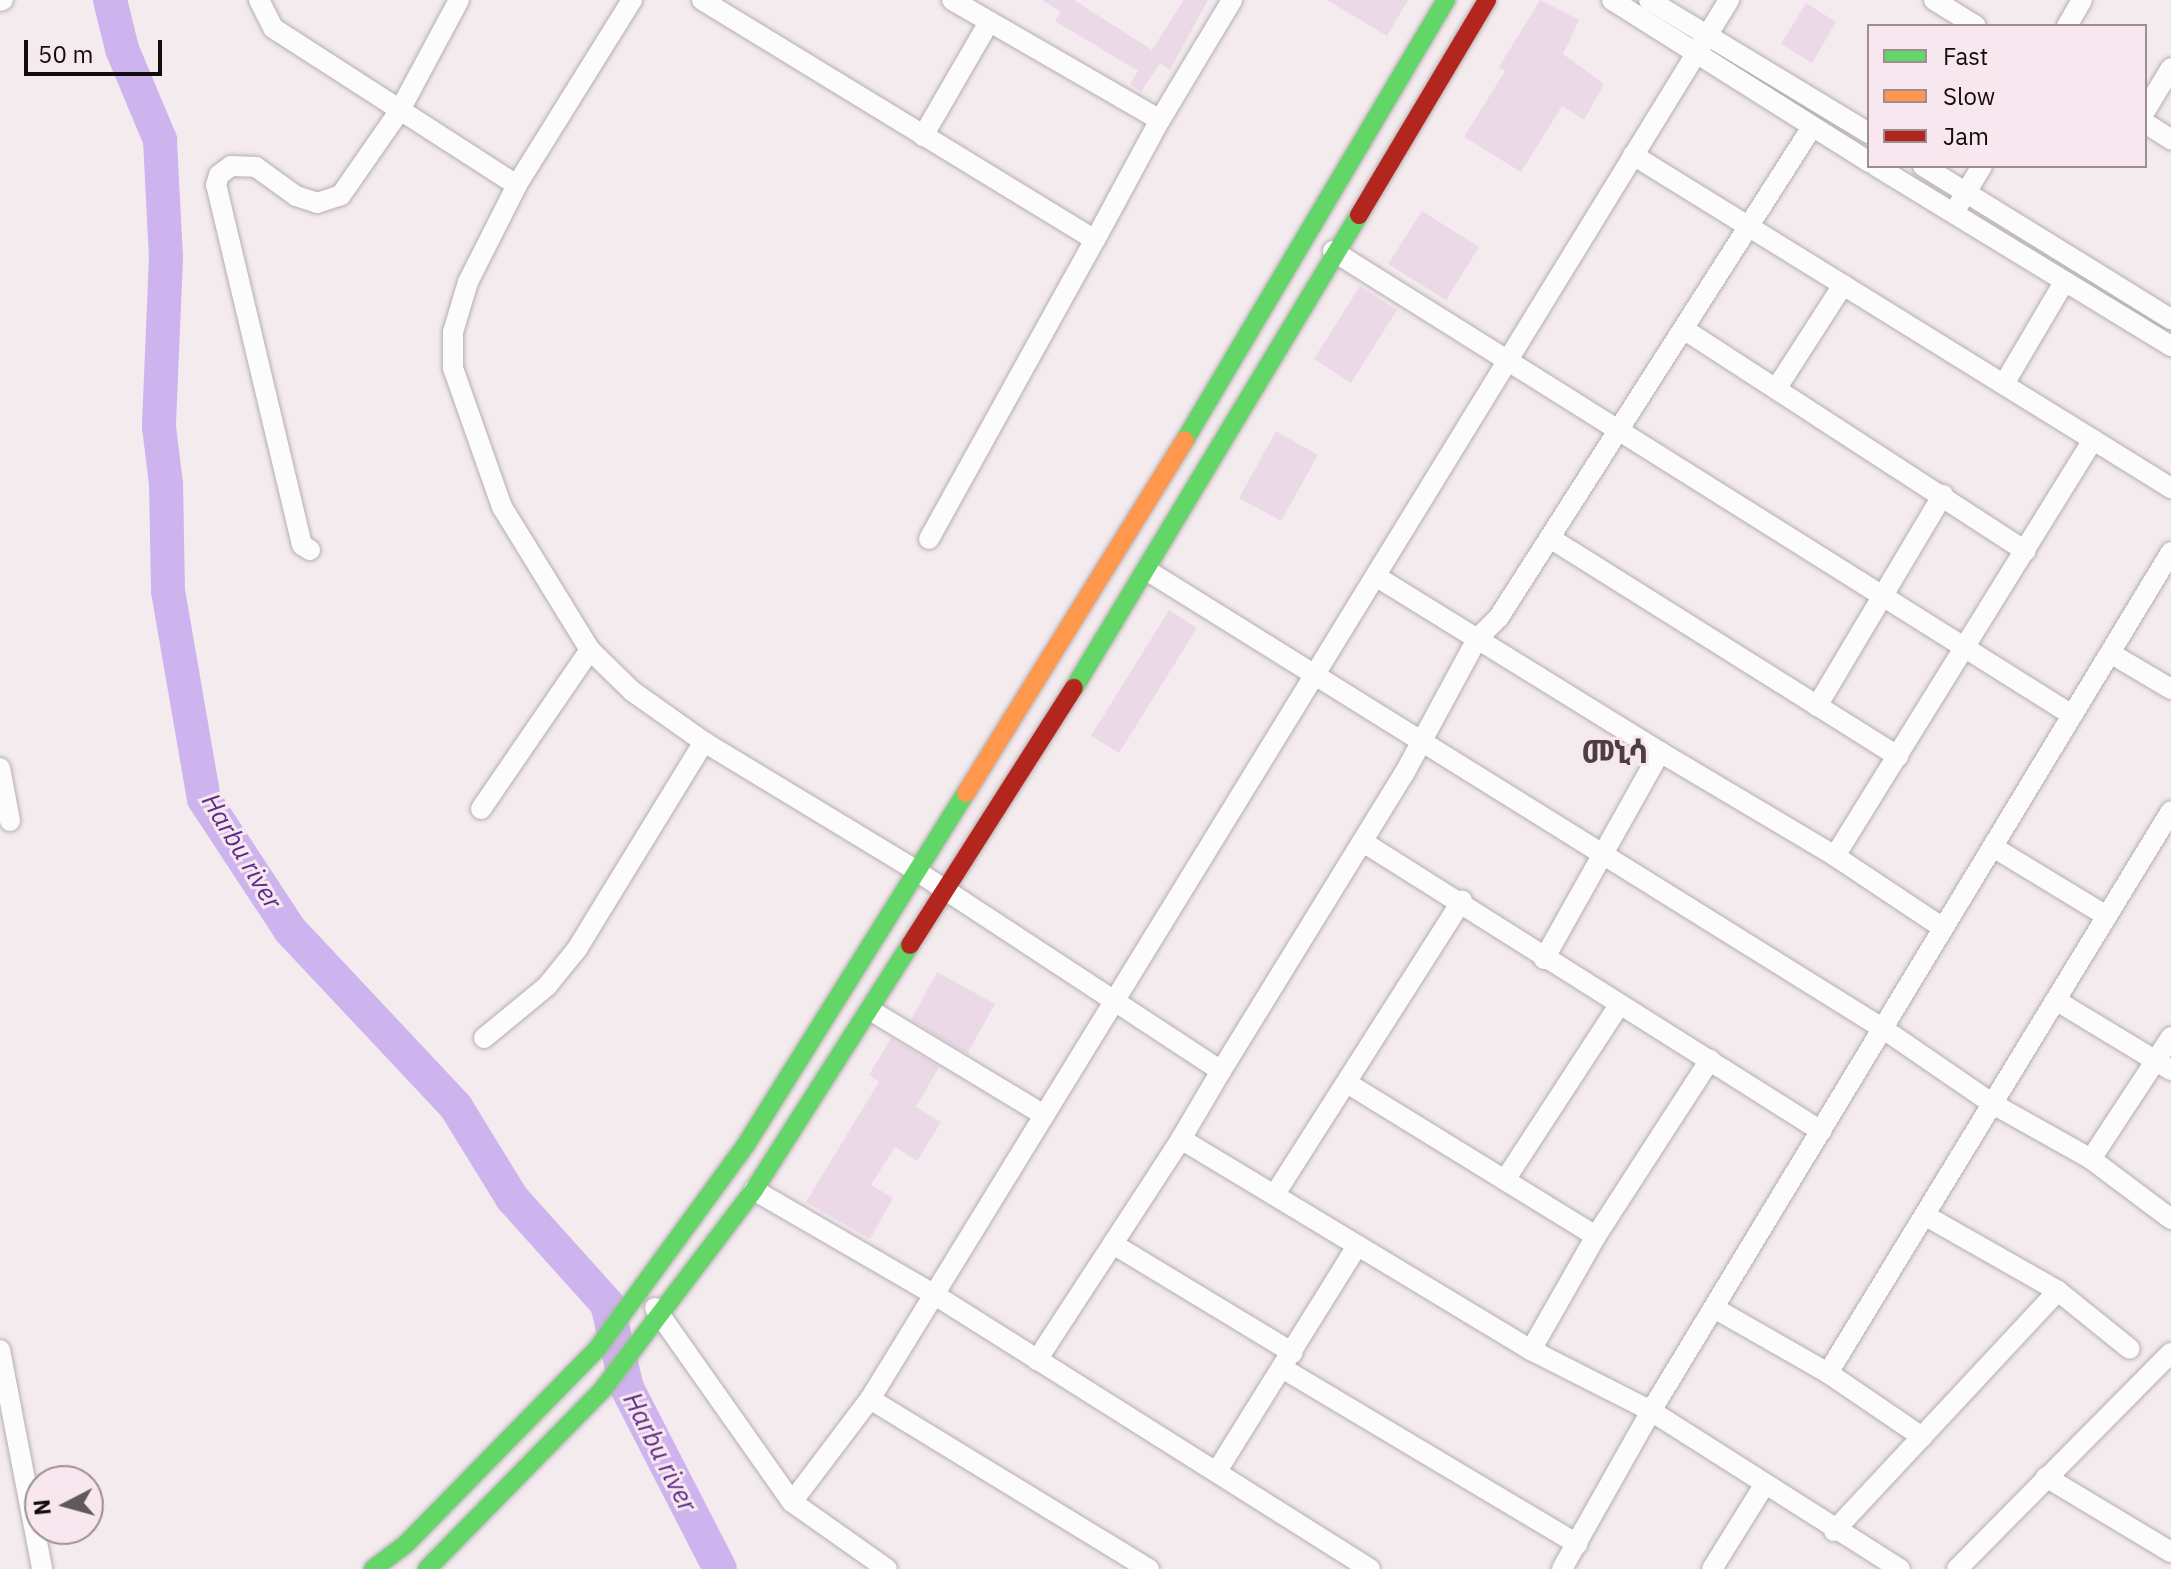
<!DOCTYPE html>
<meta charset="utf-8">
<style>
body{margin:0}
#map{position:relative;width:2171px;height:1569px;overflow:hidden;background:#f4ebef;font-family:"IBM Plex Sans","Noto Sans Ethiopic",sans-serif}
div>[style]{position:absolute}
.river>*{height:34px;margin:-17px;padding:0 17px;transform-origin:17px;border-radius:17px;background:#ceb4ee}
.building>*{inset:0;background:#ebd9e8}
.roads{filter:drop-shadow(0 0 2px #b5aeb1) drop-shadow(0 0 2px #b5aeb1)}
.street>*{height:20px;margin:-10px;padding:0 10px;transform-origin:10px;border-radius:10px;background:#fdfcfd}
.fast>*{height:18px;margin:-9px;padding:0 9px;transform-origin:9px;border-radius:9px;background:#63d668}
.slow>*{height:18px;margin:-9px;padding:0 9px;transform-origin:9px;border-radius:9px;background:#ff974d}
.jam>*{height:18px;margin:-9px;padding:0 9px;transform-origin:9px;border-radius:9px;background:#b3261e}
span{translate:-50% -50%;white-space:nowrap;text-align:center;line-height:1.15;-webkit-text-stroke:6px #f8e7ee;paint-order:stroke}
.water-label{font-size:26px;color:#5b2c8b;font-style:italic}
.district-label{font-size:32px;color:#4c3e44;font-weight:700}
.legend{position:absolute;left:1867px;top:24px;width:280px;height:144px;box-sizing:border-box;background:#f8e7ee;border:2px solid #9c8f94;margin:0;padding:10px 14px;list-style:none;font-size:24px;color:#110c0e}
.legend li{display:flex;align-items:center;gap:16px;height:40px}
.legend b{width:40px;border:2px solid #9c8f94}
.north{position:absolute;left:24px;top:1465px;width:80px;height:80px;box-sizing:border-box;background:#f8e7ee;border:2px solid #9c8f94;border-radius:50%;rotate:264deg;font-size:22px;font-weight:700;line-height:32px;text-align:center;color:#110c0e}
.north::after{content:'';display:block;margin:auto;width:28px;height:36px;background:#605a5d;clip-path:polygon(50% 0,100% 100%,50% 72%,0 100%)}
.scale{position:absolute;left:24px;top:40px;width:138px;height:36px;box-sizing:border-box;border:4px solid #110c0e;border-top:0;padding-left:10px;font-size:24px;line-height:28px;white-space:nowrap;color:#110c0e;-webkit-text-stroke:6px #f8e7ee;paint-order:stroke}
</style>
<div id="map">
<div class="river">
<div style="left:110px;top:0;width:50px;rotate:76.2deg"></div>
<div style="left:122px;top:49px;width:99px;rotate:67.3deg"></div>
<div style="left:160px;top:140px;width:117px;rotate:87.1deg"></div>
<div style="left:166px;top:257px;width:170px;rotate:92.4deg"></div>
<div style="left:159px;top:427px;width:57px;rotate:83deg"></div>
<div style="left:166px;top:484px;width:107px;rotate:88.9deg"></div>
<div style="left:168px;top:591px;width:211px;rotate:80.2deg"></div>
<div style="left:204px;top:799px;width:157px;rotate:56.7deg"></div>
<div style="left:290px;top:930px;width:243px;rotate:46.8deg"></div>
<div style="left:456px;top:1107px;width:107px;rotate:58.4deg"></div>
<div style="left:512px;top:1198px;width:142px;rotate:48.1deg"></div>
<div style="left:607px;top:1304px;width:86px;rotate:76.6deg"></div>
<div style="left:627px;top:1388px;width:203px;rotate:62.8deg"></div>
</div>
<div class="building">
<div style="clip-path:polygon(1042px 0,1074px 0,1152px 50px,1184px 0,1208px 0,1170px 70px,1160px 63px,1141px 92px,1130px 84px,1138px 71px,1055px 21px,1061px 12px)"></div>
<div style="clip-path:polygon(1327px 0,1408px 0,1387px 36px)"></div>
<div style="clip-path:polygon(1540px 0,1579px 20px,1563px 54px,1604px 84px,1584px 120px,1562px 106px,1521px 172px,1464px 137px,1505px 71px,1499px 67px)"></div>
<div style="clip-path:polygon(1806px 3px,1836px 22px,1812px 63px,1781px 44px)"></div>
<div style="clip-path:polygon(1422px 211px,1479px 247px,1446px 300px,1388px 264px)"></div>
<div style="clip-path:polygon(1360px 286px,1397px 310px,1351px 383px,1314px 359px)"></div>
<div style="clip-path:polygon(1276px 431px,1318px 455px,1281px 521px,1239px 498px)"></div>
<div style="clip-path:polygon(1169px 610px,1197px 628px,1119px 753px,1091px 736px)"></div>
<div style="clip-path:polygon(937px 972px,995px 1004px,967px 1054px,911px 1020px)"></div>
<div style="clip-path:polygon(891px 1038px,939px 1067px,916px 1107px,941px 1122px,917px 1161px,895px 1147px,871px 1185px,893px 1198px,870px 1239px,806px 1202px,879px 1082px,869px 1075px)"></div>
</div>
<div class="roads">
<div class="street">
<div style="left:259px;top:0;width:31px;rotate:63deg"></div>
<div style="left:273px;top:28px;width:290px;rotate:32.8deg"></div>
<div style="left:632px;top:0;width:218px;rotate:121.9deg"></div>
<div style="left:517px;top:185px;width:109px;rotate:116.8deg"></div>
<div style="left:468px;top:282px;width:52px;rotate:106.7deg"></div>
<div style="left:453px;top:332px;width:36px;rotate:90deg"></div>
<div style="left:453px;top:368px;width:147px;rotate:70.6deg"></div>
<div style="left:502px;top:507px;width:168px;rotate:58.4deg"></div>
<div style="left:590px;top:650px;width:59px;rotate:44.3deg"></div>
<div style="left:632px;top:691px;width:88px;rotate:35.3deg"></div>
<div style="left:704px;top:742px;width:247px;rotate:31.2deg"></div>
<div style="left:915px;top:870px;width:366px;rotate:33.3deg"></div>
<div style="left:1221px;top:1071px;width:79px;rotate:120.5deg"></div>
<div style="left:1181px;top:1139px;width:409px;rotate:31.1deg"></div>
<div style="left:1531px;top:1350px;width:135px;rotate:26.9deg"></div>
<div style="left:1651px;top:1411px;width:295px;rotate:32.4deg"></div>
<div style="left:702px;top:0;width:460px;rotate:31.4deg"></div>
<div style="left:1095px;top:240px;width:136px;rotate:-61.6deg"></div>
<div style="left:1160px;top:120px;width:240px;rotate:-150deg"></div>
<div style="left:1612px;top:0;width:304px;rotate:32.2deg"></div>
<div style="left:1649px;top:0;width:257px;rotate:31.2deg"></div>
<div style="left:1934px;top:0;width:49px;rotate:31.8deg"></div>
<div style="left:0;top:1px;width:3px;rotate:-18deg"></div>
<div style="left:2067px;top:26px;width:30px;rotate:-60deg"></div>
<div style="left:2145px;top:111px;width:50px;rotate:-58.8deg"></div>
<div style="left:1160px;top:120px;width:140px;rotate:-59deg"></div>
<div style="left:2145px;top:123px;width:31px;rotate:32deg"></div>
<div style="left:923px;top:136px;width:132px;rotate:-59.9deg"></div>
<div style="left:1633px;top:155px;width:633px;rotate:31.76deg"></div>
<div style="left:1876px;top:166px;width:346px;rotate:31.4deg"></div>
<div style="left:1923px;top:166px;width:291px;rotate:31.7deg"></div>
<div style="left:1959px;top:204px;width:44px;rotate:-58.8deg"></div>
<div style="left:1333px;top:251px;width:873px;rotate:32.12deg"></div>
<div style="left:1685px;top:330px;width:406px;rotate:33deg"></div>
<div style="left:2004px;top:384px;width:116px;rotate:-59.5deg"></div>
<div style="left:1776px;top:389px;width:124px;rotate:-57.2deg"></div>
<div style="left:1550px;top:538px;width:411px;rotate:32.1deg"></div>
<div style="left:929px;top:539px;width:342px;rotate:-61deg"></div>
<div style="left:310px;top:550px;width:9px;rotate:-148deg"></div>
<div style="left:302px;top:545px;width:370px;rotate:-103.4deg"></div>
<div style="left:216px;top:185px;width:10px;rotate:-73deg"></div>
<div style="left:219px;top:175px;width:15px;rotate:-37deg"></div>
<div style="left:231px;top:166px;width:25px;rotate:2deg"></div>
<div style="left:256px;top:167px;width:49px;rotate:35.9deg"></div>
<div style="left:296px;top:196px;width:22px;rotate:18deg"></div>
<div style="left:317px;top:203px;width:25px;rotate:-18deg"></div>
<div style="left:341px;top:195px;width:103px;rotate:-55.2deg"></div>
<div style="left:400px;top:110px;width:125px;rotate:-61.8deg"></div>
<div style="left:1148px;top:571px;width:865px;rotate:31.91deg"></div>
<div style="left:1882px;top:1028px;width:135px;rotate:34.4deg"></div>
<div style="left:1993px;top:1104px;width:112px;rotate:29.3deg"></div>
<div style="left:2091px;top:1159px;width:100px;rotate:36.9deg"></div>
<div style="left:1377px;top:577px;width:333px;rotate:31.7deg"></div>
<div style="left:2110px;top:653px;width:71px;rotate:30.5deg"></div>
<div style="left:1817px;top:706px;width:246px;rotate:-59.2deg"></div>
<div style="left:0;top:768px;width:54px;rotate:79.3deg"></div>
<div style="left:481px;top:809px;width:193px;rotate:-55.6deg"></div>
<div style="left:1363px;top:842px;width:542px;rotate:32.25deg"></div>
<div style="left:1993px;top:847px;width:131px;rotate:31.3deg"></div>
<div style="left:1835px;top:856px;width:490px;rotate:-58.2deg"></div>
<div style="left:1544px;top:959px;width:237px;rotate:-60.7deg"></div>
<div style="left:1660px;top:752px;width:204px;rotate:30.7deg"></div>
<div style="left:1835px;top:856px;width:130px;rotate:33.7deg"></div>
<div style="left:2057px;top:1001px;width:133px;rotate:31.2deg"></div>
<div style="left:870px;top:1010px;width:203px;rotate:31.1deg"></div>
<div style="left:484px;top:1038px;width:82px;rotate:-39.5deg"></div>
<div style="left:547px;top:986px;width:48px;rotate:-51deg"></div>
<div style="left:577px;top:949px;width:243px;rotate:-58.5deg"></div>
<div style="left:1221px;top:1071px;width:349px;rotate:-58.4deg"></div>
<div style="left:1404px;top:774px;width:153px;rotate:-61.6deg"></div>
<div style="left:1477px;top:639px;width:31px;rotate:-45deg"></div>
<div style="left:1499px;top:617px;width:581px;rotate:-57.43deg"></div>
<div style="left:1347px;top:1083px;width:292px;rotate:31.6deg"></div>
<div style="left:2091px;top:1159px;width:146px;rotate:-56.7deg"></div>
<div style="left:1505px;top:1180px;width:209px;rotate:-56.9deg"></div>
<div style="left:754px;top:1190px;width:209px;rotate:30.1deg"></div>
<div style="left:935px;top:1295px;width:514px;rotate:32.21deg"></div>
<div style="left:1275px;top:1194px;width:348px;rotate:-57.5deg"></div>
<div style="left:1926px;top:1216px;width:152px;rotate:29.6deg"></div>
<div style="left:2058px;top:1291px;width:92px;rotate:38.9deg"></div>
<div style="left:1113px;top:1244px;width:210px;rotate:31.2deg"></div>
<div style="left:655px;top:1308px;width:237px;rotate:54.8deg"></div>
<div style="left:792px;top:1502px;width:116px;rotate:35.2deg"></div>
<div style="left:1714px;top:1308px;width:131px;rotate:29.7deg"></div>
<div style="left:1828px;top:1373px;width:658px;rotate:-58.6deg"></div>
<div style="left:0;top:1350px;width:223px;rotate:79.1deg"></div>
<div style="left:1531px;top:1350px;width:131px;rotate:-60.3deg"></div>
<div style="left:1596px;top:1236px;width:210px;rotate:-57.1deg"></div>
<div style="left:1037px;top:1360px;width:264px;rotate:-56.9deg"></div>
<div style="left:1282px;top:1368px;width:344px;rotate:30.8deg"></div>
<div style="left:1828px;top:1373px;width:114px;rotate:34.2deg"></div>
<div style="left:870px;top:1399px;width:327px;rotate:31.4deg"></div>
<div style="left:1217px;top:1471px;width:263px;rotate:-58.1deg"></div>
<div style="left:2046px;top:1477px;width:146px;rotate:31deg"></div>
<div style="left:792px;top:1502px;width:129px;rotate:-52.9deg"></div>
<div style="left:870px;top:1399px;width:1642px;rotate:-58.45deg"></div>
<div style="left:1834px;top:1531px;width:328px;rotate:-47deg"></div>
<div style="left:1562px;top:1569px;width:181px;rotate:-60.6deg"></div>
<div style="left:1651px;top:1411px;width:1004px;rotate:-58.81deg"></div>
<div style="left:1712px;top:1569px;width:97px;rotate:-58.1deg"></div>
<div style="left:1957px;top:1569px;width:304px;rotate:-45.3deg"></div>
</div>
<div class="fast">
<div style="left:1185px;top:440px;width:512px;rotate:-59.32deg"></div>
<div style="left:1074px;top:688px;width:552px;rotate:-58.93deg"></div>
<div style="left:373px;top:1569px;width:41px;rotate:-37.1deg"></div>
<div style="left:406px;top:1544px;width:273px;rotate:-45.6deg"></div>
<div style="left:597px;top:1349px;width:255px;rotate:-53.9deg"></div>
<div style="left:747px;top:1143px;width:413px;rotate:-58deg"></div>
<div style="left:427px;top:1569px;width:252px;rotate:-45.6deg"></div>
<div style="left:603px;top:1389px;width:250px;rotate:-52.8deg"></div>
<div style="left:754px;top:1190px;width:290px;rotate:-57.5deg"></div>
</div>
<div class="slow">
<div style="left:966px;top:793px;width:415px;rotate:-58.2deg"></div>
</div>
<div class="jam">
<div style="left:1359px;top:215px;width:250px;rotate:-59.2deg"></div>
<div style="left:910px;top:945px;width:305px;rotate:-57.5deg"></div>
</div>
</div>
<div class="water-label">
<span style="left:242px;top:851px;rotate:59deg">Harbu river</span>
<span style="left:660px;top:1452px;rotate:63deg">Harbu river</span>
</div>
<div class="district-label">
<span style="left:1615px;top:751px">መኒሳ</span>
</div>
<ul class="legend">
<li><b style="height:10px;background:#63d668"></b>Fast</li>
<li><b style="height:10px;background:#ff974d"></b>Slow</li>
<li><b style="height:10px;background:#b3261e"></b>Jam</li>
</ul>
<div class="north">N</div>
<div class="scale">50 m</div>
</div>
